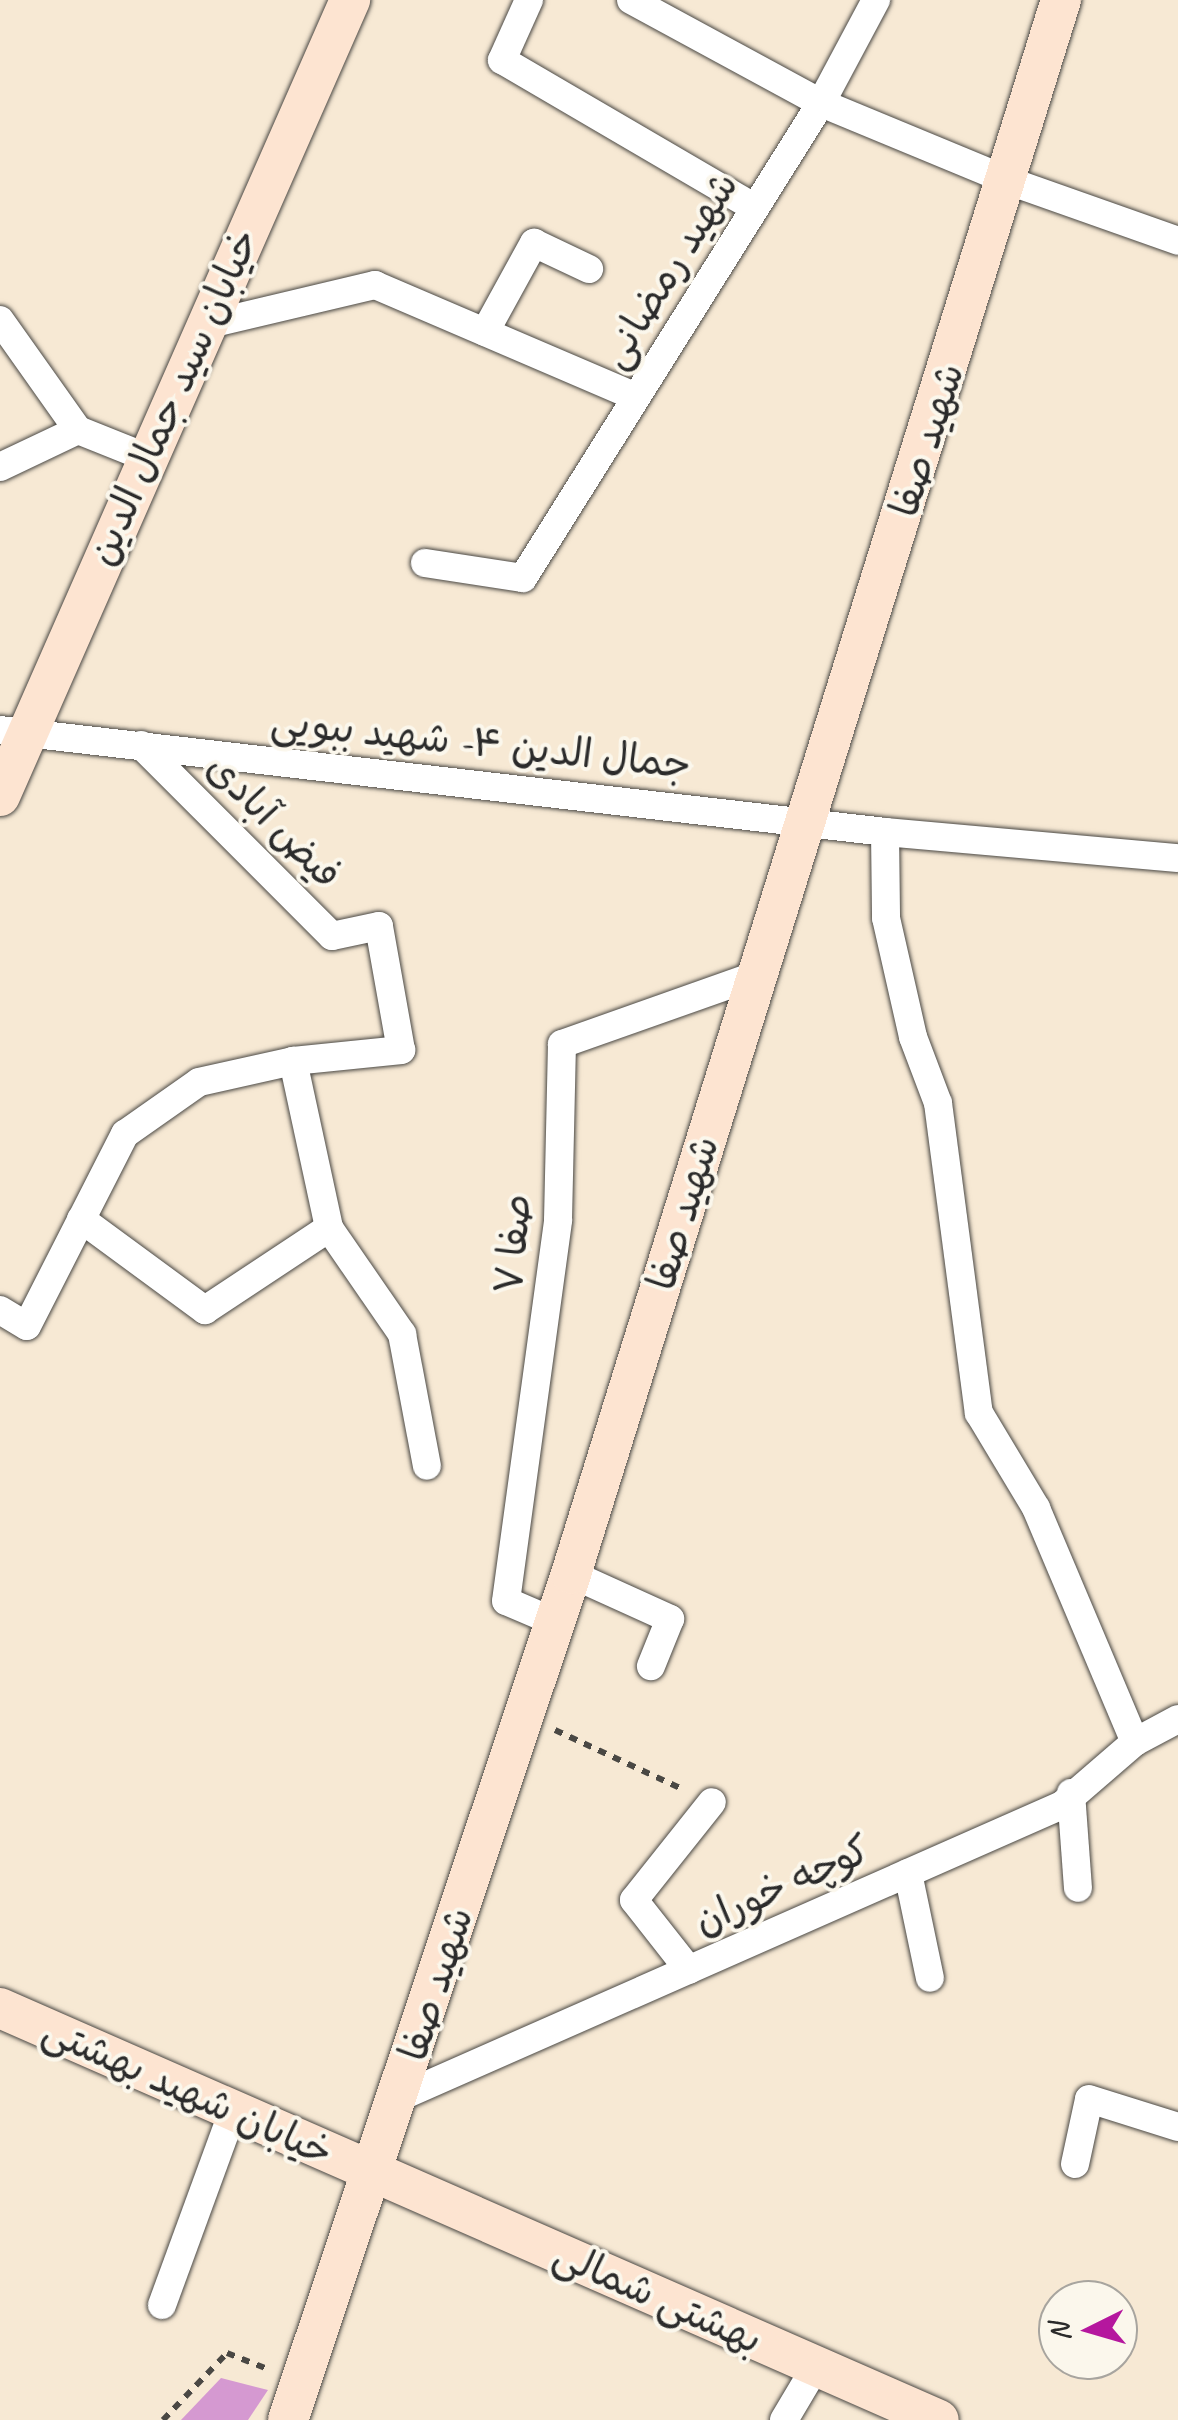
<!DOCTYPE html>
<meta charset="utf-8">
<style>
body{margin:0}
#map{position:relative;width:1178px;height:2420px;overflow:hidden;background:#f7e9d4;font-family:Caveat,"Playpen Sans Arabic",sans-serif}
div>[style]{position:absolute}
.building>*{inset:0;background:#d599d1}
.path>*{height:6px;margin-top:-3px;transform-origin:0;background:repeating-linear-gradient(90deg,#4a4844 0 8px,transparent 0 16px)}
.roads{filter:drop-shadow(0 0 2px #4a4844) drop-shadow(0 0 2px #4a4844)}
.street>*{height:28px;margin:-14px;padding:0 14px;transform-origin:14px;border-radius:14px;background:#fff}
.secondary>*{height:40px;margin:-20px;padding:0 20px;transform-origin:20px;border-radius:20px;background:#fde4d1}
span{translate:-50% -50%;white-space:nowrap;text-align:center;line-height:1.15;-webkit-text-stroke:8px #fbf7ec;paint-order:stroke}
.street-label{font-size:40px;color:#2b2b2b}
.north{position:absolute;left:1038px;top:2280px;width:100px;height:100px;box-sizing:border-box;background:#fbf7ec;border:2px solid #a8a59f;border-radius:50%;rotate:265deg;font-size:28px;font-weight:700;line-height:40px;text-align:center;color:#2b2b2b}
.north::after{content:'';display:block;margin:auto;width:35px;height:45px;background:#b5179e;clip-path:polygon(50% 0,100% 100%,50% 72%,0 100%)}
</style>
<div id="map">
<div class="building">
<div style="clip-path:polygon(221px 2378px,268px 2390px,248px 2420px,181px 2420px)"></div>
</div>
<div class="path">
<div style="left:555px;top:1730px;width:142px;rotate:24.9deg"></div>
<div style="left:163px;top:2420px;width:93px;rotate:-46.3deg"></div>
<div style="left:227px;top:2353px;width:41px;rotate:21.5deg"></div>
</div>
<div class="roads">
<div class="street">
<div style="left:529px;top:0;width:66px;rotate:114.2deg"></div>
<div style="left:502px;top:60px;width:293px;rotate:30.3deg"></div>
<div style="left:631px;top:0;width:216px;rotate:28.5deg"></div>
<div style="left:821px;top:103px;width:204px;rotate:22.5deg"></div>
<div style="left:1009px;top:181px;width:179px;rotate:19.5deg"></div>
<div style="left:0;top:320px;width:135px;rotate:54.7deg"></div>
<div style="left:206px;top:325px;width:174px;rotate:-13.3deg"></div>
<div style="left:375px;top:285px;width:284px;rotate:23.2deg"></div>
<div style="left:485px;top:332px;width:102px;rotate:-61.2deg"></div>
<div style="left:534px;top:243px;width:61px;rotate:25.3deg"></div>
<div style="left:0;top:467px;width:86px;rotate:-25.4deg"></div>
<div style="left:78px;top:430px;width:72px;rotate:21.9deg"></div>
<div style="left:425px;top:563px;width:99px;rotate:8.7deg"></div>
<div style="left:523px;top:578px;width:561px;rotate:-57.9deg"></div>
<div style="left:821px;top:103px;width:117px;rotate:-61.9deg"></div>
<div style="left:0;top:730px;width:891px;rotate:6.57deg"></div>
<div style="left:885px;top:832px;width:294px;rotate:5.1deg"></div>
<div style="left:885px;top:832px;width:86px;rotate:89.3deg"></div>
<div style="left:886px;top:918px;width:122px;rotate:77.2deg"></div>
<div style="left:913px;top:1037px;width:71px;rotate:69.3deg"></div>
<div style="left:938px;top:1103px;width:313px;rotate:82.5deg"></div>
<div style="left:979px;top:1413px;width:111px;rotate:59deg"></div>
<div style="left:1036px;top:1508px;width:254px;rotate:67.1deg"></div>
<div style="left:293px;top:1061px;width:171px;rotate:77.8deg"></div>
<div style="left:329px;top:1228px;width:129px;rotate:55.4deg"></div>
<div style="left:402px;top:1334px;width:134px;rotate:79.3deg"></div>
<div style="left:81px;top:1219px;width:154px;rotate:36.3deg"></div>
<div style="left:205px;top:1310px;width:149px;rotate:-33.5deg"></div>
<div style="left:0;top:1310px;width:31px;rotate:31deg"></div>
<div style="left:27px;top:1326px;width:216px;rotate:-63deg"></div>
<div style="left:125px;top:1134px;width:90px;rotate:-35.1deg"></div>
<div style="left:199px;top:1082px;width:96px;rotate:-12.6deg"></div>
<div style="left:293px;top:1061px;width:109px;rotate:-5.8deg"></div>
<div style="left:401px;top:1050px;width:126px;rotate:-100.1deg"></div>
<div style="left:379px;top:926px;width:48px;rotate:168deg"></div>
<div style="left:332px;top:936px;width:270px;rotate:-135deg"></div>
<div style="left:571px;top:1574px;width:109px;rotate:24.4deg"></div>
<div style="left:670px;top:1619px;width:51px;rotate:112deg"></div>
<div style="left:555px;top:1622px;width:53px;rotate:-156.8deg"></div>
<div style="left:506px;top:1601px;width:385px;rotate:-82.2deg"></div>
<div style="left:558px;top:1220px;width:176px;rotate:-88.7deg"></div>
<div style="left:562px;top:1044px;width:207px;rotate:-19.5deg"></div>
<div style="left:1071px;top:1793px;width:95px;rotate:85.8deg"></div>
<div style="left:908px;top:1873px;width:107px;rotate:78.2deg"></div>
<div style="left:689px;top:1970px;width:89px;rotate:-128.2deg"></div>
<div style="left:634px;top:1900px;width:125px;rotate:-51.5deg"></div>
<div style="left:400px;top:2097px;width:724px;rotate:-23.8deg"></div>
<div style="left:1062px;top:1805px;width:96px;rotate:-40.8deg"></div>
<div style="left:1135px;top:1742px;width:49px;rotate:-28.1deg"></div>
<div style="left:1075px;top:2164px;width:66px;rotate:-77.8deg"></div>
<div style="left:1089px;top:2099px;width:93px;rotate:17.5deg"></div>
<div style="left:162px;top:2305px;width:207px;rotate:-69.9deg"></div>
<div style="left:784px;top:2420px;width:63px;rotate:-59.3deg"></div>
</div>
<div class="secondary">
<div style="left:0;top:796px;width:870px;rotate:-66.26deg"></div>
<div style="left:0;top:2008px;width:1025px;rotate:23.69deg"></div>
<div style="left:288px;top:2420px;width:892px;rotate:-71.5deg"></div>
<div style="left:571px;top:1574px;width:1649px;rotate:-72.71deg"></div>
</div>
</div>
<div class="street-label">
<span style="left:669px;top:270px;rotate:-58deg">شهید رمضانی</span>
<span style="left:173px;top:397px;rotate:-66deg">خیابان سید جمال الدین</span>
<span style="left:927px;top:440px;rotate:-72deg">شهید صفا</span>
<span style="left:481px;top:743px;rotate:6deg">جمال الدین ۴- شهید ببویی</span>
<span style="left:274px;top:821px;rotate:45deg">فیض آبادی</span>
<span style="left:683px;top:1213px;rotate:-73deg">شهید صفا</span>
<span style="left:513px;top:1244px;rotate:-85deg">صفا ۷</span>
<span style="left:782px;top:1885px;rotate:-24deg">کوچه خوران</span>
<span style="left:436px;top:1984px;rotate:-72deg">شهید صفا</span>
<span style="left:188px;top:2091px;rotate:24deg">خیابان شهید بهشتی</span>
<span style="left:658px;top:2297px;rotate:24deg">بهشتی شمالی</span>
</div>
<div class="north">N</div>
</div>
